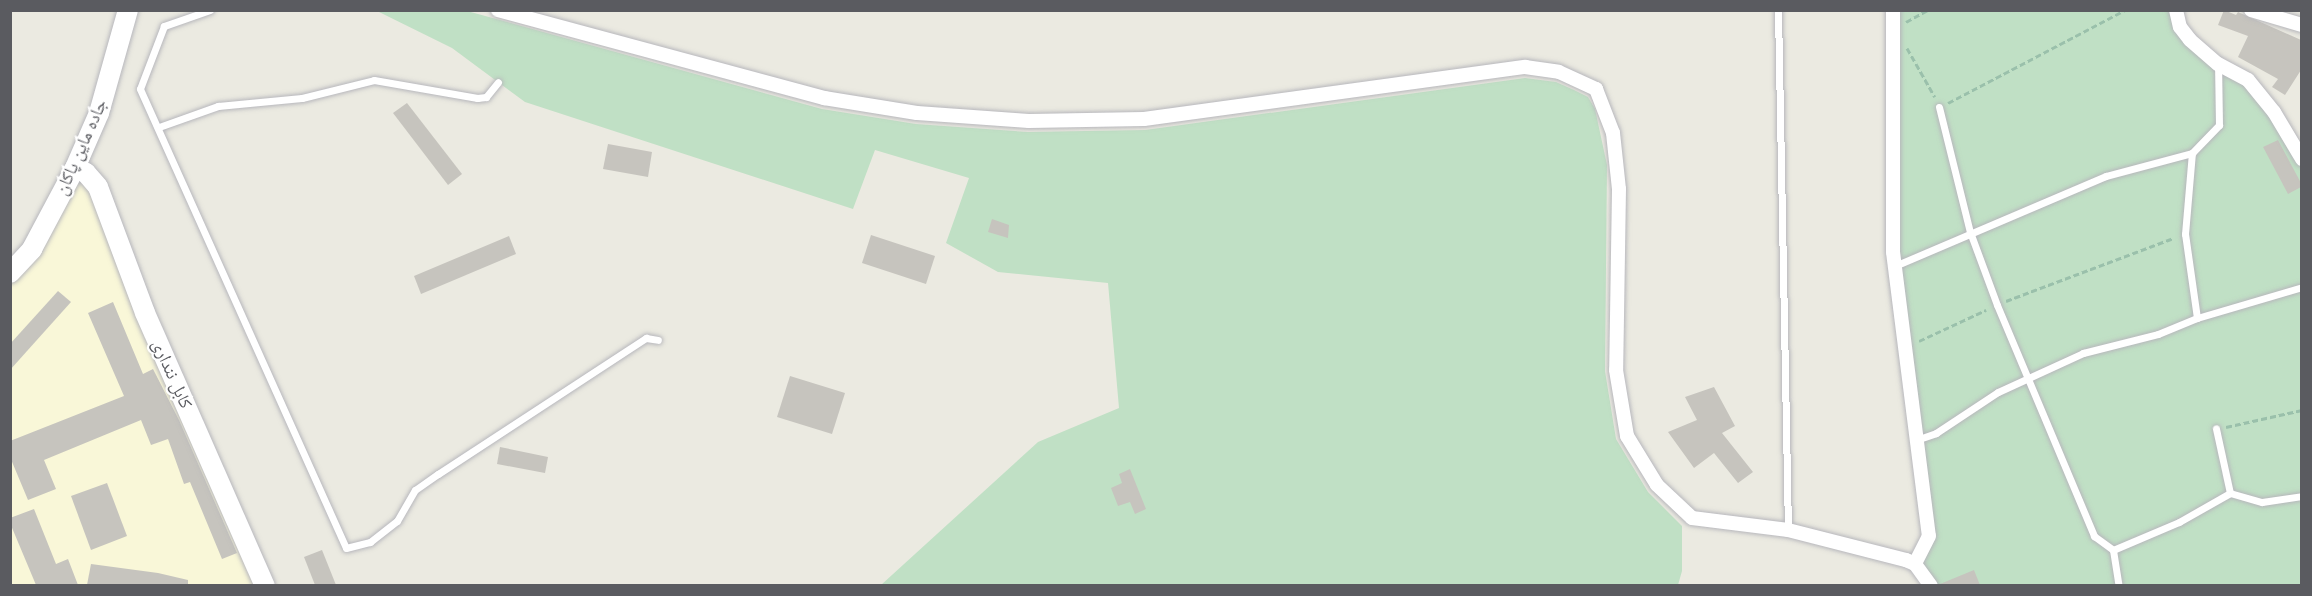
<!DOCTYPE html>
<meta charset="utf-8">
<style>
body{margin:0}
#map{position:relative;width:2312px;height:596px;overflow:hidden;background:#ebeae1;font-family:"Nunito Sans","Noto Naskh Arabic",sans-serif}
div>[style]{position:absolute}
.commercial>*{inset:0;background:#f9f7d8}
.green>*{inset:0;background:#c0e0c5}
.building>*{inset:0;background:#c6c4be}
.path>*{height:3px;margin-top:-1.5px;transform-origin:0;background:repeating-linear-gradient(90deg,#9ac0ab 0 6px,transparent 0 9px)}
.roads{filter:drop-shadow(0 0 2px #b7b7bc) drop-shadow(0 0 2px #b7b7bc)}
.lane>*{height:7px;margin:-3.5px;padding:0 3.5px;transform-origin:3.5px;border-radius:3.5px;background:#fff}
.street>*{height:14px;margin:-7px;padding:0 7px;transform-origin:7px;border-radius:7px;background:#fff}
.secondary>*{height:20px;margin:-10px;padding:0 10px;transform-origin:10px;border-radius:10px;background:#fff}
span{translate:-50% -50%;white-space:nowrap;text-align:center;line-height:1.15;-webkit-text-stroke:4.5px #fff;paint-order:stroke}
.street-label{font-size:18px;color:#5a5b60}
.frame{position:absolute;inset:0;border:12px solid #5a5b60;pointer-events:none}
</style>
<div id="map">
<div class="commercial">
<div style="clip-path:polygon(75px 168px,86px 173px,265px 585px,11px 586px,11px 273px)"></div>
</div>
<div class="green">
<div style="clip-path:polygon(377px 11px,467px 11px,822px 109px,916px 124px,1028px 132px,1145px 130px,1525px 78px,1556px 82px,1574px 90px,1588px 97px,1595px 109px,1607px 165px,1605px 371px,1616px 439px,1648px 492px,1682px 526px,1682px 571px,1678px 585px,881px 585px,1038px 442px,1119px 408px,1108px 283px,998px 272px,946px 243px,969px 178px,875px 150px,853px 209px,525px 102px,452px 48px)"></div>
<div style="clip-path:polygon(1893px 11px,2176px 11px,2180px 27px,2248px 80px,2301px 159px,2301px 585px,1931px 585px,1915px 564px,1926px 548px,1897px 265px)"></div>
</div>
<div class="building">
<div style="clip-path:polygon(2224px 10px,2236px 15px,2238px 12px,2301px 40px,2301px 70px,2285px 95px,2272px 87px,2278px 79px,2238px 57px,2248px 36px,2218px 25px)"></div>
<div style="clip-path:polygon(407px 103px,462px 174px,448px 185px,393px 113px)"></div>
<div style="clip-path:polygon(2278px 140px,2301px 183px,2301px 187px,2288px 194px,2263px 147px)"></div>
<div style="clip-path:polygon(608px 144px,652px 152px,648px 177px,603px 169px)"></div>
<div style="clip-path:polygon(992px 219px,1009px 225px,1008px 238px,988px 232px)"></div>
<div style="clip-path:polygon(871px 235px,935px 256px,926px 284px,862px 263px)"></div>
<div style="clip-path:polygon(509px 236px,516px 254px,421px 294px,414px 276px)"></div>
<div style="clip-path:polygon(58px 291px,71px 302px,10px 370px,10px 344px)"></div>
<div style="clip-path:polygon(113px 302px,143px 374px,153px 369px,179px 420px,237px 553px,222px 559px,190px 482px,184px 484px,168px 439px,151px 445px,141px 420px,44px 460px,56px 489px,28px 500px,10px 457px,10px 441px,124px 396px,88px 313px)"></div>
<div style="clip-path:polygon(790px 376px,845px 393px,832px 434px,777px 417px)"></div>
<div style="clip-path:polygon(1714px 387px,1735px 426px,1722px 433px,1753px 472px,1738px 483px,1714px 453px,1694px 468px,1668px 432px,1697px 420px,1685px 397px)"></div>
<div style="clip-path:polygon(500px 447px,548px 457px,545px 473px,497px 464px)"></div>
<div style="clip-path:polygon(1130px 469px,1146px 509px,1135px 514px,1130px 502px,1118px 506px,1111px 488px,1122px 483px,1119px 474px)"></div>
<div style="clip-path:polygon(107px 483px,127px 536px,91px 550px,71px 496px)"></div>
<div style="clip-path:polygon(34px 509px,56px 564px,68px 559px,78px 585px,36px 585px,10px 523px,10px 518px)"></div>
<div style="clip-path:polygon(322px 550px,336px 585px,315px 585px,304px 557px)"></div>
<div style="clip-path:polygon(91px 564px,158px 573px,188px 580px,188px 585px,87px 585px)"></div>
<div style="clip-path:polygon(1974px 570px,1980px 585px,1940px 585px,1940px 584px)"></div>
</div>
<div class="path">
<div style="left:1906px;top:22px;width:25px;rotate:-29deg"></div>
<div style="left:1907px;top:48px;width:56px;rotate:60.3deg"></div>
<div style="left:1948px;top:103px;width:200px;rotate:-27.7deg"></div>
<div style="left:2006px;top:301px;width:179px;rotate:-20.6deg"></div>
<div style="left:1919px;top:341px;width:74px;rotate:-24.8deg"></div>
<div style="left:2226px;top:427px;width:78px;rotate:-12.6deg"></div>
</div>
<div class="roads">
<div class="lane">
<div style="left:210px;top:10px;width:49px;rotate:160.8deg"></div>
<div style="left:164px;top:26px;width:67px;rotate:110.9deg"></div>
<div style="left:140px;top:89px;width:503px;rotate:65.83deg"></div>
<div style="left:346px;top:548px;width:25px;rotate:-14deg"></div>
<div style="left:370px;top:542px;width:34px;rotate:-38deg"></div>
<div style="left:397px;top:521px;width:36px;rotate:-60deg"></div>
<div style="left:415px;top:490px;width:28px;rotate:-35deg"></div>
<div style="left:438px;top:474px;width:249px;rotate:-33.2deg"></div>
<div style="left:646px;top:338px;width:12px;rotate:9deg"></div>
<div style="left:1778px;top:10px;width:520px;rotate:88.9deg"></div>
<div style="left:1939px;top:107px;width:129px;rotate:76.1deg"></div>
<div style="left:1970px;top:232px;width:78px;rotate:69.7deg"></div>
<div style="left:1997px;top:305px;width:251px;rotate:67.2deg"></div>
<div style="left:2094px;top:536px;width:24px;rotate:36deg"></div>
<div style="left:2113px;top:550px;width:36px;rotate:81deg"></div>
<div style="left:159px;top:127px;width:63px;rotate:-19.6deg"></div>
<div style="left:218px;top:106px;width:84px;rotate:-5.4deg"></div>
<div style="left:302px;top:98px;width:74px;rotate:-14deg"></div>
<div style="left:374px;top:80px;width:105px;rotate:9.9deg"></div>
<div style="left:477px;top:98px;width:9px;rotate:-6deg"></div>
<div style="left:486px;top:97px;width:19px;rotate:-51deg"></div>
<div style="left:1897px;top:265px;width:227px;rotate:-23.1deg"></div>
<div style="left:2106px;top:176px;width:89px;rotate:-15deg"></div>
<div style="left:2197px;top:318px;width:85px;rotate:-98.1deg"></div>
<div style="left:2185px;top:234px;width:81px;rotate:-85.1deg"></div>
<div style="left:2192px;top:153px;width:39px;rotate:-46deg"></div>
<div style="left:2219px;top:125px;width:61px;rotate:-90.9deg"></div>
<div style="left:1919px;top:439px;width:18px;rotate:-19deg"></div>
<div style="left:1936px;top:433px;width:74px;rotate:-33.5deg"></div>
<div style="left:1998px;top:392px;width:94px;rotate:-24.6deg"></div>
<div style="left:2083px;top:353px;width:77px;rotate:-14.2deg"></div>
<div style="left:2158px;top:334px;width:42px;rotate:-22.3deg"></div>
<div style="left:2197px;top:318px;width:109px;rotate:-16.4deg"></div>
<div style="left:2230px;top:493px;width:33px;rotate:16deg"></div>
<div style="left:2262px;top:502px;width:40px;rotate:-8.5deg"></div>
<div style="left:2113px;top:550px;width:72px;rotate:-23deg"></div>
<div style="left:2179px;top:522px;width:59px;rotate:-29.6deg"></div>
<div style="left:2230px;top:493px;width:66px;rotate:-102.3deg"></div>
</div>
<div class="street">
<div style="left:498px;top:10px;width:338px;rotate:15.1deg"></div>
<div style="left:824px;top:98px;width:94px;rotate:9.2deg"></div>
<div style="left:917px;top:113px;width:112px;rotate:4.1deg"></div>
<div style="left:1029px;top:121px;width:115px;rotate:-1deg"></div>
<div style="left:1144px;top:119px;width:385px;rotate:-7.8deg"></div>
<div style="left:1525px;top:67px;width:34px;rotate:8deg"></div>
<div style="left:1559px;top:72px;width:41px;rotate:24.7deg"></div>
<div style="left:1596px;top:89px;width:47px;rotate:68.9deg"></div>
<div style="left:1613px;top:133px;width:56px;rotate:83.9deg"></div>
<div style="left:1619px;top:189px;width:181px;rotate:90.9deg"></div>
<div style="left:1616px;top:370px;width:67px;rotate:80.5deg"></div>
<div style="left:1627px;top:436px;width:57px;rotate:58.5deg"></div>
<div style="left:1657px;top:485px;width:48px;rotate:43.3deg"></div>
<div style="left:1692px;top:518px;width:97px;rotate:7.1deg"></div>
<div style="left:1788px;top:530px;width:122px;rotate:14.3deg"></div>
<div style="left:1906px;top:560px;width:10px;rotate:24deg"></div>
<div style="left:1915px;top:564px;width:27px;rotate:54deg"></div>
<div style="left:1893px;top:10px;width:242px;rotate:90deg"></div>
<div style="left:1893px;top:252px;width:286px;rotate:82.8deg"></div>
<div style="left:1929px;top:536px;width:31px;rotate:117deg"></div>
<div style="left:2176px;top:10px;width:17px;rotate:77deg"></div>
<div style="left:2180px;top:27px;width:16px;rotate:52deg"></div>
<div style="left:2190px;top:40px;width:37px;rotate:41deg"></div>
<div style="left:2218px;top:64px;width:34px;rotate:28deg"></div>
<div style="left:2248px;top:80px;width:41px;rotate:50.9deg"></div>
<div style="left:2274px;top:112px;width:55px;rotate:59.2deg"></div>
<div style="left:2251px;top:10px;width:53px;rotate:16.4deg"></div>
</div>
<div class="secondary">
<div style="left:75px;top:168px;width:12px;rotate:24deg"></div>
<div style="left:86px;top:173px;width:18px;rotate:49deg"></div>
<div style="left:98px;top:187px;width:134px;rotate:69.5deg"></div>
<div style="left:145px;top:313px;width:298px;rotate:66.3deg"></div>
<div style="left:10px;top:273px;width:33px;rotate:-47deg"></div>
<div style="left:32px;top:249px;width:92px;rotate:-62deg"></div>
<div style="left:75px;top:168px;width:60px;rotate:-66.4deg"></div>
<div style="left:99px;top:113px;width:107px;rotate:-74.3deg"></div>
</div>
</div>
<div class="street-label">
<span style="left:81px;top:147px;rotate:-66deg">جاده ماین پاکان</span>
<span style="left:172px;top:374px;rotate:66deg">کابل ننداری</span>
</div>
<div class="frame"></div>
</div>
